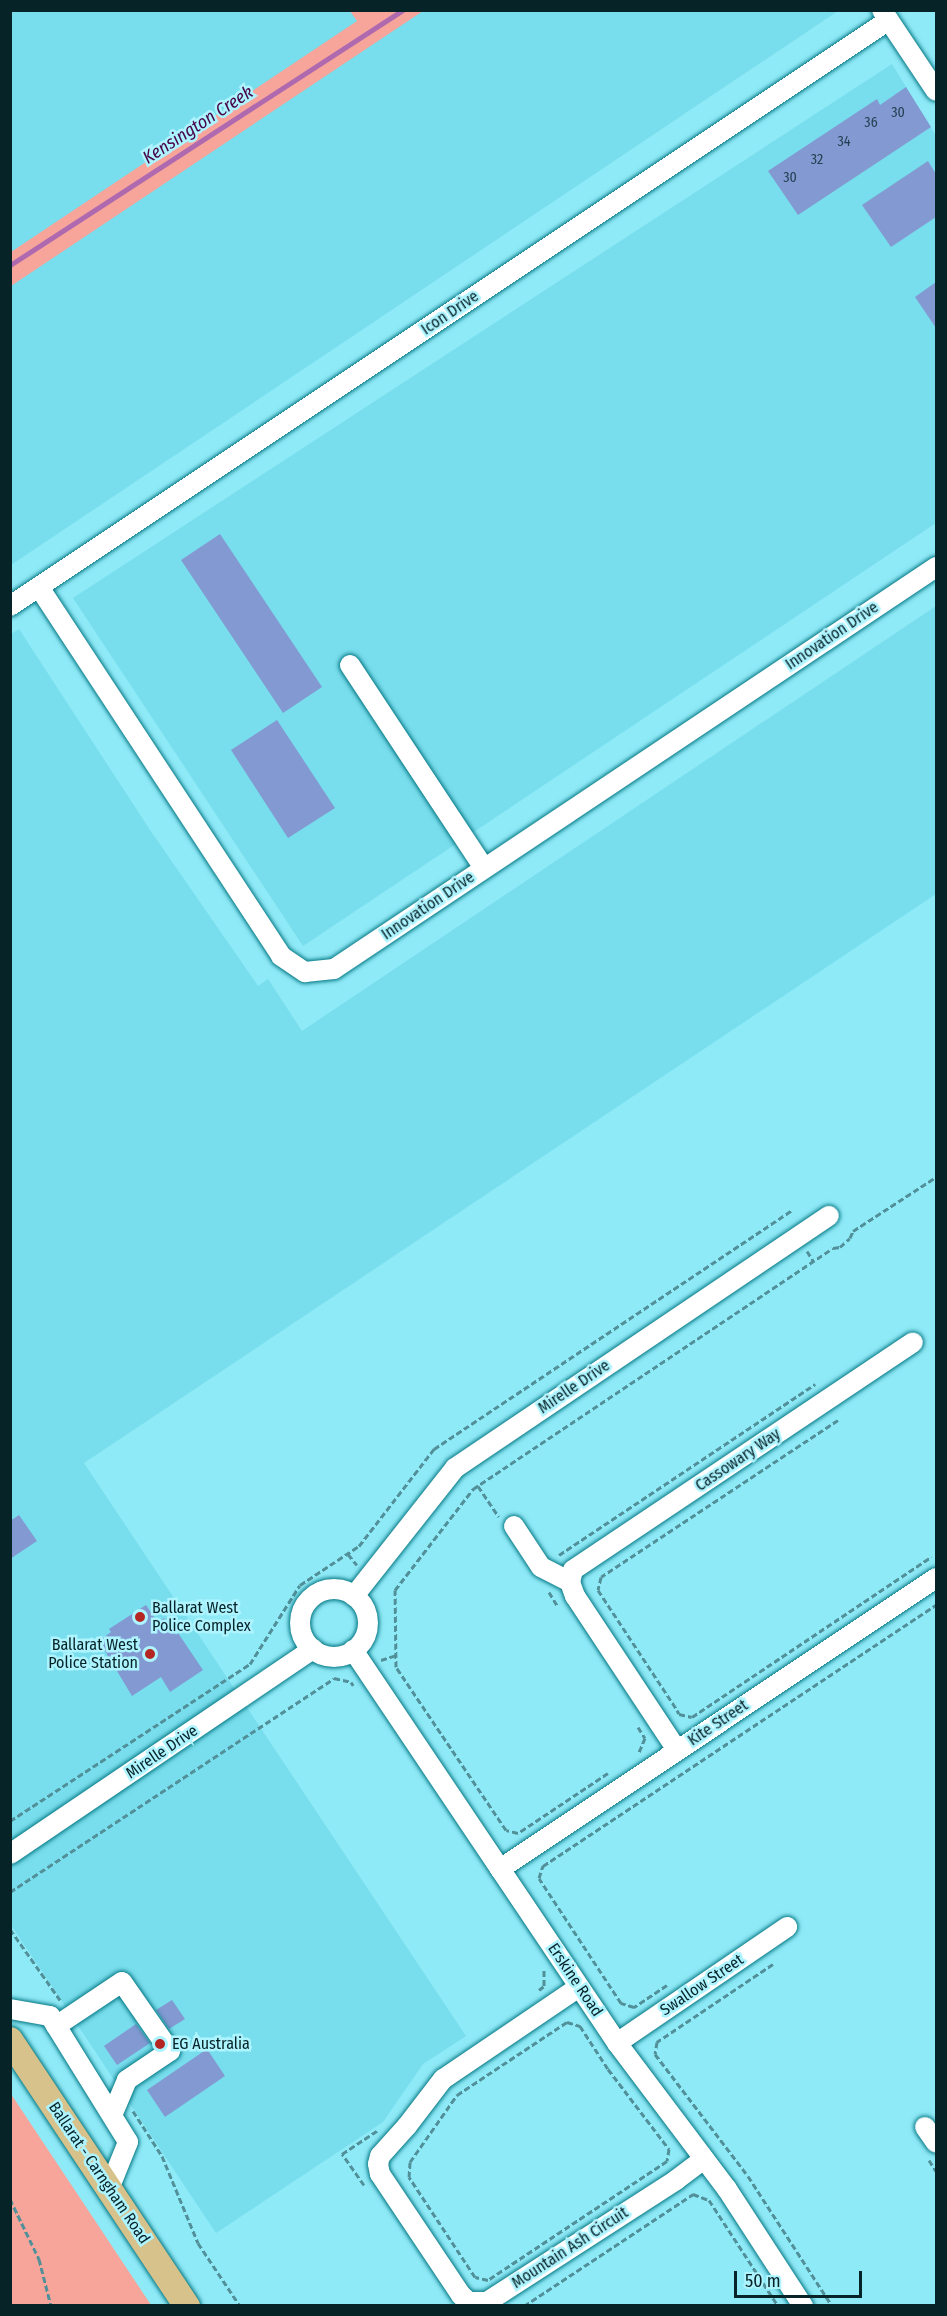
<!DOCTYPE html>
<style>
body{margin:0}
#map{position:relative;width:947px;height:2316px;overflow:hidden;background:#8feaf7;font-family:"Fira Sans Condensed",sans-serif}
div>[style]{position:absolute}
.built>*{inset:0;background:#78ddec}
.green>*{inset:0;background:#f7a59a}
.stream>*{height:5px;margin:-2.5px;padding:0 2.5px;transform-origin:2.5px;border-radius:2.5px;background:#af69ae}
.building>*{inset:0;background:#8399d2}
.path>*{height:3px;margin-top:-1.5px;transform-origin:0;background:repeating-linear-gradient(90deg,#519099 0 6px,transparent 0 9px)}
.roads{filter:drop-shadow(0 0 2px #047783) drop-shadow(0 0 2px #047783)}
.minor>*{height:20px;margin:-10px;padding:0 10px;transform-origin:10px;border-radius:10px;background:#fff}
.minor>.ring{margin:-10px;padding:0;box-sizing:content-box;background:none;border:20px solid #fff;border-radius:50%}
.major>*{height:26px;margin:-13px;padding:0 13px;transform-origin:13px;border-radius:13px;background:#d7c28b}
.dots>*{width:16px;height:16px;translate:-50% -50%;box-sizing:border-box;border:3px solid #aef4ff;border-radius:50%}
span{translate:-50% -50%;white-space:nowrap;text-align:center;line-height:1.15;-webkit-text-stroke:5px #aef4ff;paint-order:stroke}
.number-label{font-size:14px;color:#254052}
.number-label span{-webkit-text-stroke-width:0}
.street-label{font-size:16px;color:#062328}
.poi-label{font-size:16px;color:#062328}
.left{translate:0 -50%;text-align:left}
.right{translate:-100% -50%;text-align:right}
.water-label{font-size:18px;color:#470348;font-style:italic}
.frame{position:absolute;inset:0;border:12px solid #062328;pointer-events:none}
.scale{position:absolute;left:734px;top:2271px;width:128px;height:27px;box-sizing:border-box;border:3px solid #062328;border-top:0;padding-left:8px;font-size:18px;line-height:21px;white-space:nowrap;color:#062328;-webkit-text-stroke:4px #aef4ff;paint-order:stroke}
</style>
<div id="map">
<div class="built">
<div style="clip-path:polygon(11px 11px,838px 11px,11px 565px)"></div>
<div style="clip-path:polygon(892px 64px,936px 136px,936px 523px,303px 946px,73px 598px)"></div>
<div style="clip-path:polygon(936px 606px,936px 894px,84px 1463px,466px 2036px,423px 2064px,383px 2122px,216px 2233px,11px 1925px,11px 634px,19px 629px,150px 830px,258px 986px,268px 979px,302px 1031px)"></div>
</div>
<div class="green">
<div style="clip-path:polygon(350px 11px,423px 11px,11px 286px,11px 252px,357px 21px)"></div>
<div style="clip-path:polygon(11px 2094px,151px 2305px,11px 2305px)"></div>
</div>
<div class="stream">
<div style="left:10px;top:265px;width:468px;rotate:-33deg"></div>
</div>
<div class="building">
<div style="clip-path:polygon(906px 87px,931px 127px,798px 215px,768px 171px,877px 99px,880px 105px)"></div>
<div style="clip-path:polygon(928px 161px,936px 174px,936px 217px,891px 247px,862px 205px)"></div>
<div style="clip-path:polygon(936px 282px,936px 328px,915px 297px)"></div>
<div style="clip-path:polygon(220px 534px,322px 687px,283px 713px,181px 560px)"></div>
<div style="clip-path:polygon(277px 720px,335px 808px,288px 838px,231px 750px)"></div>
<div style="clip-path:polygon(19px 1515px,37px 1541px,10px 1559px,10px 1521px)"></div>
<div style="clip-path:polygon(146px 1605px,158px 1623px,164px 1618px,176px 1635px,178px 1633px,203px 1670px,170px 1692px,161px 1677px,132px 1696px,99px 1641px,111px 1632px,109px 1629px)"></div>
<div style="clip-path:polygon(172px 2000px,185px 2019px,169px 2029px,156px 2010px)"></div>
<div style="clip-path:polygon(136px 2024px,150px 2043px,117px 2065px,104px 2046px)"></div>
<div style="clip-path:polygon(207px 2049px,225px 2076px,165px 2117px,147px 2090px)"></div>
</div>
<div class="path">
<div style="left:807px;top:1251px;width:13px;rotate:58deg"></div>
<div style="left:838px;top:1420px;width:284px;rotate:146.5deg"></div>
<div style="left:601px;top:1577px;width:13px;rotate:103deg"></div>
<div style="left:598px;top:1590px;width:144px;rotate:56.6deg"></div>
<div style="left:677px;top:1710px;width:4px;rotate:63deg"></div>
<div style="left:679px;top:1714px;width:13px;rotate:13deg"></div>
<div style="left:692px;top:1717px;width:288px;rotate:-33.8deg"></div>
<div style="left:478px;top:1486px;width:37px;rotate:56deg"></div>
<div style="left:348px;top:1554px;width:14px;rotate:51deg"></div>
<div style="left:559px;top:1555px;width:308px;rotate:-33.7deg"></div>
<div style="left:549px;top:1592px;width:17px;rotate:59deg"></div>
<div style="left:381px;top:1660px;width:16px;rotate:-18deg"></div>
<div style="left:638px;top:1727px;width:13px;rotate:58deg"></div>
<div style="left:645px;top:1738px;width:15px;rotate:113deg"></div>
<div style="left:608px;top:1773px;width:108px;rotate:146.3deg"></div>
<div style="left:518px;top:1833px;width:12px;rotate:-166deg"></div>
<div style="left:506px;top:1830px;width:197px;rotate:-124deg"></div>
<div style="left:396px;top:1667px;width:77px;rotate:-90.7deg"></div>
<div style="left:395px;top:1590px;width:128px;rotate:-52.3deg"></div>
<div style="left:473px;top:1489px;width:433px;rotate:-33.8deg"></div>
<div style="left:833px;top:1248px;width:7px;rotate:-8deg"></div>
<div style="left:840px;top:1247px;width:13px;rotate:-42deg"></div>
<div style="left:850px;top:1238px;width:8px;rotate:-67deg"></div>
<div style="left:853px;top:1231px;width:99px;rotate:-33deg"></div>
<div style="left:10px;top:1821px;width:287px;rotate:-33.2deg"></div>
<div style="left:250px;top:1664px;width:93px;rotate:-57.7deg"></div>
<div style="left:300px;top:1585px;width:71px;rotate:-33.5deg"></div>
<div style="left:359px;top:1546px;width:123px;rotate:-52.3deg"></div>
<div style="left:434px;top:1449px;width:431px;rotate:-33.7deg"></div>
<div style="left:10px;top:1892px;width:388px;rotate:-33.4deg"></div>
<div style="left:334px;top:1678px;width:17px;rotate:13deg"></div>
<div style="left:351px;top:1682px;width:4px;rotate:56deg"></div>
<div style="left:10px;top:1929px;width:87px;rotate:54.8deg"></div>
<div style="left:773px;top:1964px;width:140px;rotate:146.1deg"></div>
<div style="left:657px;top:2042px;width:12px;rotate:99deg"></div>
<div style="left:655px;top:2054px;width:153px;rotate:52.7deg"></div>
<div style="left:748px;top:2176px;width:155px;rotate:57.1deg"></div>
<div style="left:667px;top:1985px;width:40px;rotate:146deg"></div>
<div style="left:634px;top:2007px;width:14px;rotate:-163deg"></div>
<div style="left:621px;top:2003px;width:149px;rotate:-123.3deg"></div>
<div style="left:539px;top:1878px;width:13px;rotate:-72deg"></div>
<div style="left:543px;top:1866px;width:472px;rotate:-33.6deg"></div>
<div style="left:539px;top:1990px;width:6px;rotate:-39deg"></div>
<div style="left:544px;top:1986px;width:17px;rotate:-90deg"></div>
<div style="left:567px;top:2022px;width:14px;rotate:17deg"></div>
<div style="left:580px;top:2026px;width:51px;rotate:56.9deg"></div>
<div style="left:608px;top:2069px;width:101px;rotate:52.7deg"></div>
<div style="left:669px;top:2149px;width:12px;rotate:99deg"></div>
<div style="left:667px;top:2161px;width:215px;rotate:146.4deg"></div>
<div style="left:488px;top:2280px;width:13px;rotate:-167deg"></div>
<div style="left:475px;top:2277px;width:120px;rotate:-123.4deg"></div>
<div style="left:409px;top:2177px;width:15px;rotate:-86deg"></div>
<div style="left:410px;top:2162px;width:82px;rotate:-55deg"></div>
<div style="left:457px;top:2095px;width:132px;rotate:-33.6deg"></div>
<div style="left:133px;top:2111px;width:54px;rotate:57.2deg"></div>
<div style="left:162px;top:2156px;width:94px;rotate:67.5deg"></div>
<div style="left:198px;top:2243px;width:76px;rotate:56.3deg"></div>
<div style="left:929px;top:2160px;width:13px;rotate:58deg"></div>
<div style="left:364px;top:2185px;width:38px;rotate:-125deg"></div>
<div style="left:342px;top:2154px;width:43px;rotate:-33.7deg"></div>
<div style="left:10px;top:2199px;width:67px;rotate:64.2deg"></div>
<div style="left:39px;top:2259px;width:49px;rotate:75.7deg"></div>
<div style="left:524px;top:2306px;width:203px;rotate:-33.5deg"></div>
<div style="left:693px;top:2194px;width:17px;rotate:21deg"></div>
<div style="left:709px;top:2200px;width:126px;rotate:56.9deg"></div>
</div>
<div class="roads">
<div class="minor">
<div style="left:882px;top:10px;width:97px;rotate:56.3deg"></div>
<div style="left:39px;top:587px;width:441px;rotate:56.7deg"></div>
<div style="left:281px;top:956px;width:29px;rotate:34deg"></div>
<div style="left:305px;top:972px;width:29px;rotate:-6deg"></div>
<div style="left:334px;top:969px;width:724px;rotate:-33.73deg"></div>
<div style="left:10px;top:606px;width:1056px;rotate:-33.69deg"></div>
<div style="left:350px;top:665px;width:243px;rotate:56.6deg"></div>
<div style="left:514px;top:1526px;width:49px;rotate:56.6deg"></div>
<div style="left:541px;top:1567px;width:33px;rotate:27deg"></div>
<div class="ring" style="left:300px;top:1589px;width:48px;height:48px"></div>
<div style="left:354px;top:1596px;width:163px;rotate:-51.7deg"></div>
<div style="left:455px;top:1468px;width:451px;rotate:-34deg"></div>
<div style="left:353px;top:1650px;width:473px;rotate:56.1deg"></div>
<div style="left:617px;top:2043px;width:183px;rotate:53deg"></div>
<div style="left:727px;top:2189px;width:140px;rotate:57deg"></div>
<div style="left:677px;top:1750px;width:185px;rotate:-123.5deg"></div>
<div style="left:575px;top:1596px;width:15px;rotate:-110deg"></div>
<div style="left:570px;top:1582px;width:12px;rotate:-76deg"></div>
<div style="left:573px;top:1570px;width:409px;rotate:-33.8deg"></div>
<div style="left:10px;top:1854px;width:366px;rotate:-34.1deg"></div>
<div style="left:500px;top:1869px;width:524px;rotate:-33.72deg"></div>
<div style="left:579px;top:1987px;width:164px;rotate:145.9deg"></div>
<div style="left:443px;top:2079px;width:59px;rotate:127.5deg"></div>
<div style="left:407px;top:2126px;width:40px;rotate:132deg"></div>
<div style="left:380px;top:2156px;width:8px;rotate:104deg"></div>
<div style="left:378px;top:2164px;width:10px;rotate:79deg"></div>
<div style="left:380px;top:2174px;width:146px;rotate:56.2deg"></div>
<div style="left:461px;top:2295px;width:11px;rotate:41deg"></div>
<div style="left:469px;top:2302px;width:18px"></div>
<div style="left:487px;top:2302px;width:225px;rotate:-32.8deg"></div>
<div style="left:676px;top:2180px;width:35px;rotate:-37deg"></div>
<div style="left:10px;top:2009px;width:41px;rotate:9.9deg"></div>
<div style="left:50px;top:2016px;width:148px;rotate:58.2deg"></div>
<div style="left:128px;top:2142px;width:51px;rotate:112deg"></div>
<div style="left:56px;top:2026px;width:79px;rotate:-33.7deg"></div>
<div style="left:122px;top:1982px;width:84px;rotate:55.2deg"></div>
<div style="left:170px;top:2051px;width:52px;rotate:146deg"></div>
<div style="left:127px;top:2080px;width:38px;rotate:113deg"></div>
<div style="left:617px;top:2043px;width:206px;rotate:-34.3deg"></div>
<div style="left:925px;top:2127px;width:19px;rotate:55deg"></div>
</div>
<div class="major">
<div style="left:10px;top:2040px;width:320px;rotate:56.4deg"></div>
</div>
</div>
<div class="dots">
<div style="left:140px;top:1617px;background:#b52622"></div>
<div style="left:150px;top:1654px;background:#b52622"></div>
<div style="left:160px;top:2044px;background:#b52622"></div>
</div>
<div class="number-label">
<span style="left:898px;top:113px">30</span>
<span style="left:871px;top:123px">36</span>
<span style="left:844px;top:142px">34</span>
<span style="left:817px;top:160px">32</span>
<span style="left:790px;top:178px">30</span>
</div>
<div class="street-label">
<span style="left:450px;top:313px;rotate:-34deg">Icon Drive</span>
<span style="left:832px;top:636px;rotate:-34deg">Innovation Drive</span>
<span style="left:428px;top:906px;rotate:-34deg">Innovation Drive</span>
<span style="left:574px;top:1387px;rotate:-34deg">Mirelle Drive</span>
<span style="left:738px;top:1460px;rotate:-34deg">Cassowary Way</span>
<span style="left:718px;top:1723px;rotate:-34deg">Kite Street</span>
<span style="left:162px;top:1752px;rotate:-34deg">Mirelle Drive</span>
<span style="left:575px;top:1980px;rotate:56deg">Erskine Road</span>
<span style="left:702px;top:1985px;rotate:-34deg">Swallow Street</span>
<span style="left:99px;top:2173px;rotate:56deg">Ballarat - Carngham Road</span>
<span style="left:570px;top:2248px;rotate:-33deg">Mountain Ash Circuit</span>
</div>
<div class="poi-label">
<span class="left" style="left:152px;top:1617px">Ballarat West<br>Police Complex</span>
<span class="right" style="left:138px;top:1654px">Ballarat West<br>Police Station</span>
<span class="left" style="left:172px;top:2044px">EG Australia</span>
</div>
<div class="water-label">
<span style="left:198px;top:125px;rotate:-33deg">Kensington Creek</span>
</div>
<div class="frame"></div>
<div class="scale">50 m</div>
</div>
